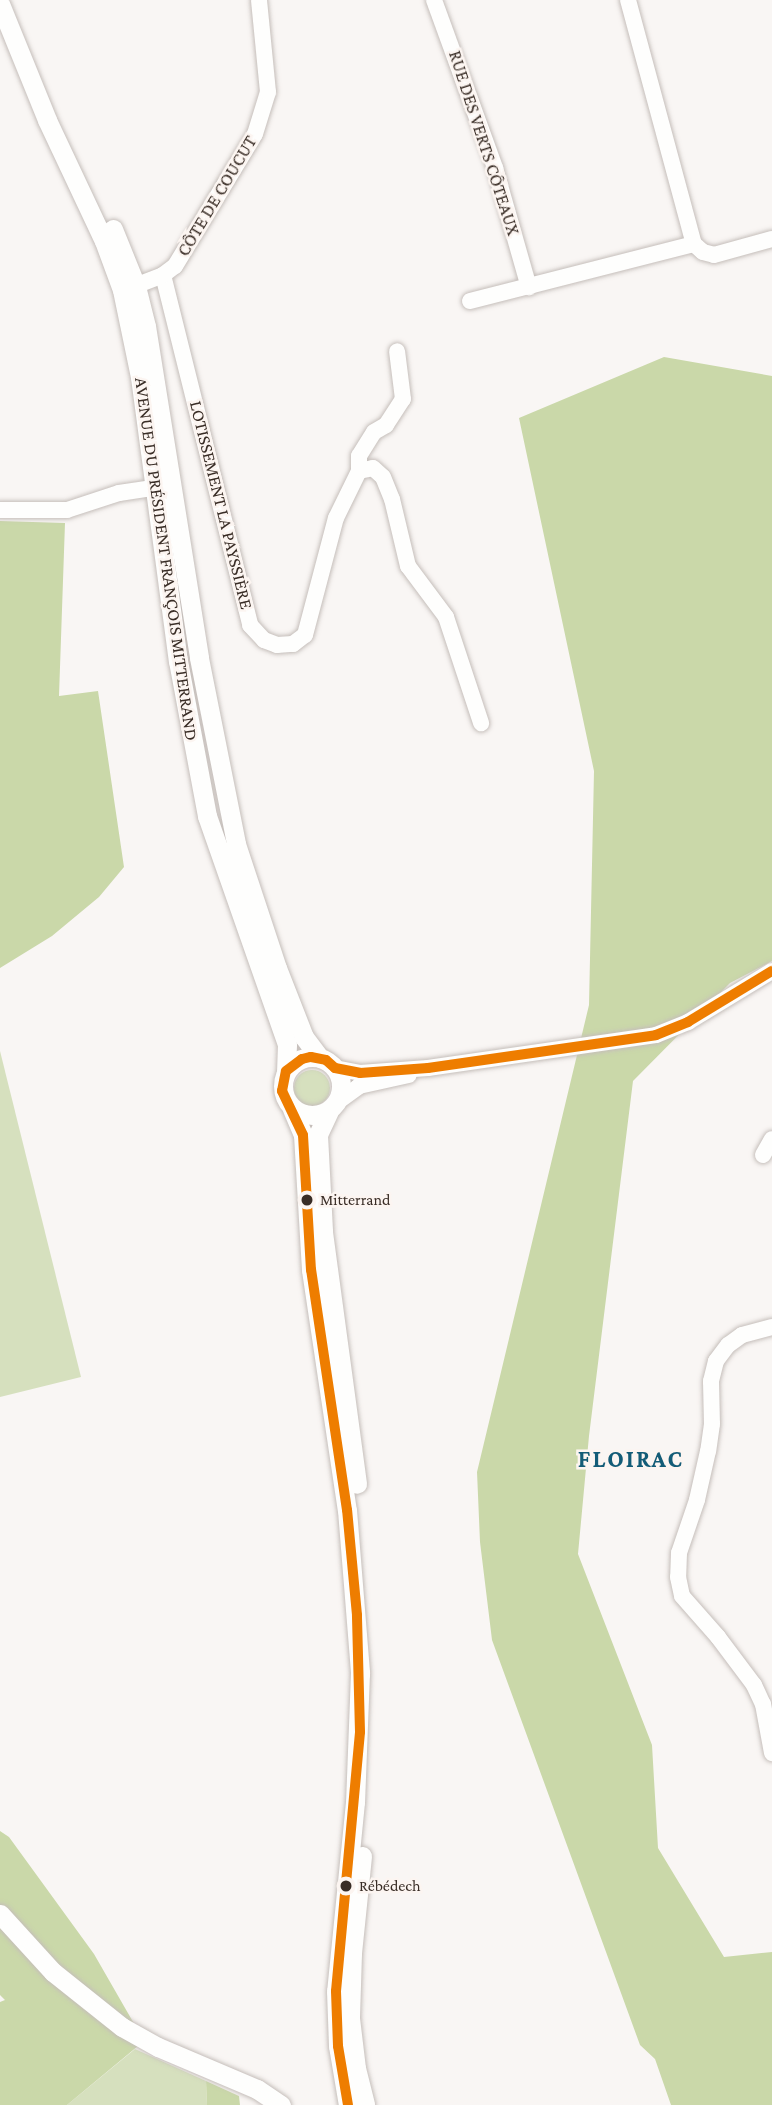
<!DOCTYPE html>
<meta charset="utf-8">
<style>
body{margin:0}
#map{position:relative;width:772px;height:2105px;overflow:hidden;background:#f9f6f4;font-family:"Crimson Pro",serif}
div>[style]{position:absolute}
.green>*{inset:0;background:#d6e0be}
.round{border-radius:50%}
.forest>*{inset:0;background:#cad8a9}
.roads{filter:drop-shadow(0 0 2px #c5beba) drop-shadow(0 0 2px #c5beba)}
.minor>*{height:16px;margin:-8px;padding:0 8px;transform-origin:8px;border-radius:8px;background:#fefefd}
.tertiary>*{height:19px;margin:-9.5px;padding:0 9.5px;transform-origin:9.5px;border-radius:9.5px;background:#fefefd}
.tertiary>.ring{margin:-9.5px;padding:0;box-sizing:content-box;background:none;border:19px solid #fefefd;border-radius:50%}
.bus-1>*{height:10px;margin:-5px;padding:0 5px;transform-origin:5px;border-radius:5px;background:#ee7d00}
.dots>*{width:19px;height:19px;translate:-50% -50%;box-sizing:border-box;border:4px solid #fcf5f1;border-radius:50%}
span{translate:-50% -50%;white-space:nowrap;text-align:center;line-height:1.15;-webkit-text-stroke:5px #fcf5f1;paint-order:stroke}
.bus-label{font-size:16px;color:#392d26}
.left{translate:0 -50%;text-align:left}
.street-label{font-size:18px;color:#392d26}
.district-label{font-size:24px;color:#145c77;font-weight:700;letter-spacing:2px}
</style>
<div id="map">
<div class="green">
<div style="clip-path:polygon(0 1051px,81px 1377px,0 1397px)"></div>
<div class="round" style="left:294px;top:1070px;width:36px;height:36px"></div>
<div style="clip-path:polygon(135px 2049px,206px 2081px,207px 2105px,67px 2105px)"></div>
</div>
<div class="forest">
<div style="clip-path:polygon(664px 357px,772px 376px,772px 961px,730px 983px,633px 1081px,589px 1436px,578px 1554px,652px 1745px,658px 1848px,724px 1957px,772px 1952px,772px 2105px,671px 2105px,655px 2059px,640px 2045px,492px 1640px,480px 1542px,477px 1472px,589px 1005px,594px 771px,519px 418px)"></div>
<div style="clip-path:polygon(0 521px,65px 523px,59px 696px,98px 691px,124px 867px,99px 897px,52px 936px,0 968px)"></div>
<div style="clip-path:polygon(0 1831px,9px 1837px,94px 1954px,144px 2041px,67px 2105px,0 2105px,0 2002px,5px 2000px,0 1995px)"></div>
<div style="clip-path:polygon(206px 2081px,239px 2096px,240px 2105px,207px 2105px)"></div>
</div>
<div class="roads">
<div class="minor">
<div style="left:434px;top:0;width:179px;rotate:70deg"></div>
<div style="left:495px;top:168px;width:124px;rotate:74.1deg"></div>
<div style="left:628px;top:0;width:253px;rotate:74.9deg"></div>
<div style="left:163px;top:275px;width:361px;rotate:76deg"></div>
<div style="left:250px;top:625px;width:21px;rotate:47deg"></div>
<div style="left:264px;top:640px;width:14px;rotate:21deg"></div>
<div style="left:277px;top:645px;width:16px;rotate:-4deg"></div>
<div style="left:293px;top:644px;width:15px;rotate:-37deg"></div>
<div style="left:305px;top:635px;width:121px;rotate:-75.2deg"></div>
<div style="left:336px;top:518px;width:52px;rotate:-63.9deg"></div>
<div style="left:359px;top:471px;width:15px;rotate:-90deg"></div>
<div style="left:359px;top:456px;width:28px;rotate:-58deg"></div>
<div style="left:374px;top:432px;width:14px;rotate:-30deg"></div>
<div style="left:386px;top:425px;width:31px;rotate:-57deg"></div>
<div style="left:403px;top:399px;width:48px;rotate:-97.1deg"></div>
<div style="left:127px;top:289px;width:39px;rotate:-21deg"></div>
<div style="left:163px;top:275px;width:15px;rotate:-37deg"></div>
<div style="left:175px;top:266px;width:154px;rotate:-58.8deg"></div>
<div style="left:255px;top:134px;width:44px;rotate:-72.8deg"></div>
<div style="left:268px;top:92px;width:92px;rotate:-95.6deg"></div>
<div style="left:470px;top:301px;width:231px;rotate:-14.3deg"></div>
<div style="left:694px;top:244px;width:12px;rotate:42deg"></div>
<div style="left:703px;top:252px;width:11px;rotate:15deg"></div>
<div style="left:714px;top:255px;width:60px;rotate:-15.4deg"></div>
<div style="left:359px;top:471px;width:14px;rotate:-12deg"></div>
<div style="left:373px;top:468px;width:13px;rotate:42deg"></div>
<div style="left:383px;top:477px;width:24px;rotate:68deg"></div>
<div style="left:392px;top:499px;width:69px;rotate:76.6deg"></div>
<div style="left:408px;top:566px;width:64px;rotate:53.3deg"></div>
<div style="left:446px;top:617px;width:112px;rotate:71.7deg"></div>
<div style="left:0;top:510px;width:67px"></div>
<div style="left:67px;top:510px;width:55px;rotate:-18.1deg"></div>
<div style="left:119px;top:493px;width:48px;rotate:-8.5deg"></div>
<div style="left:335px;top:1068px;width:25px;rotate:11deg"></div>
<div style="left:360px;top:1073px;width:68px;rotate:-4.2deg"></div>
<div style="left:428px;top:1068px;width:230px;rotate:-8.2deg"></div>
<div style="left:656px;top:1035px;width:35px;rotate:-22deg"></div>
<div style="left:688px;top:1022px;width:98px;rotate:-31.3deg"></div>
<div style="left:336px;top:1103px;width:29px;rotate:-36deg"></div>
<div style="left:359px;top:1086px;width:51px;rotate:-12.4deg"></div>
<div style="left:763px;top:1155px;width:18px;rotate:-61deg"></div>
<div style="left:772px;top:1327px;width:31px;rotate:165deg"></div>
<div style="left:742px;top:1335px;width:17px;rotate:144deg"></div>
<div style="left:728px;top:1345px;width:20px;rotate:127deg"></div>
<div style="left:716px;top:1361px;width:21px;rotate:104deg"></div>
<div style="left:711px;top:1381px;width:43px;rotate:88.7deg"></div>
<div style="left:712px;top:1424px;width:27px;rotate:98deg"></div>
<div style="left:708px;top:1451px;width:50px;rotate:102.7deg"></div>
<div style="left:697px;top:1500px;width:56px;rotate:108.8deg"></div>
<div style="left:679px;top:1553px;width:24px;rotate:92deg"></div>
<div style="left:678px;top:1577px;width:19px;rotate:78deg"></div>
<div style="left:682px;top:1596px;width:55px;rotate:48.7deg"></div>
<div style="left:718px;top:1637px;width:60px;rotate:53.1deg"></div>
<div style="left:754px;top:1685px;width:21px;rotate:65deg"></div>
<div style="left:763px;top:1704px;width:50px;rotate:79.6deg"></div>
</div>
<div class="tertiary">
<div style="left:0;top:4px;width:125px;rotate:67.9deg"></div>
<div style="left:47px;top:120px;width:134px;rotate:64.8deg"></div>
<div style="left:104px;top:241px;width:52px;rotate:69.8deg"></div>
<div style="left:122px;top:290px;width:89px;rotate:78.3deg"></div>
<div style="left:140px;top:377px;width:287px;rotate:82.4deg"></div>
<div style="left:178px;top:661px;width:158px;rotate:79.4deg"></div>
<div style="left:207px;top:816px;width:242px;rotate:70.7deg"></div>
<div style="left:287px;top:1044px;width:27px;rotate:92deg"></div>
<div style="left:113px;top:229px;width:61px;rotate:68deg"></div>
<div style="left:136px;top:286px;width:41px;rotate:76deg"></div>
<div style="left:146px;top:326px;width:336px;rotate:80.9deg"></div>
<div style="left:199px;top:658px;width:190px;rotate:78.7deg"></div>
<div style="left:236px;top:844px;width:131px;rotate:71.7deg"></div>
<div style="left:277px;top:968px;width:74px;rotate:68.6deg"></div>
<div style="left:304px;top:1037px;width:26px;rotate:53deg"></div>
<div class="ring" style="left:283px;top:1057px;width:39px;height:39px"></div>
<div style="left:292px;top:1109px;width:28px;rotate:67deg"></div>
<div style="left:303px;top:1135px;width:135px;rotate:86.6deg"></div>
<div style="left:311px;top:1270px;width:243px;rotate:81.5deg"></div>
<div style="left:347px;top:1510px;width:164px;rotate:85.4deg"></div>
<div style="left:360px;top:1673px;width:129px;rotate:92.2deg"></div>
<div style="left:355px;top:1802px;width:190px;rotate:95.7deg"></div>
<div style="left:336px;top:1991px;width:55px;rotate:87.9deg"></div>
<div style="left:338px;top:2046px;width:60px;rotate:80.4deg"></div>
<div style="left:329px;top:1111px;width:26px;rotate:115deg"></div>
<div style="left:318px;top:1135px;width:97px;rotate:87deg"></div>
<div style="left:323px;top:1232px;width:254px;rotate:82.3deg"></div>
<div style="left:362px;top:1856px;width:98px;rotate:95.9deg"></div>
<div style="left:352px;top:1953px;width:65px;rotate:91.8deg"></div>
<div style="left:350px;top:2018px;width:50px;rotate:83.2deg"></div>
<div style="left:356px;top:2068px;width:38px;rotate:76deg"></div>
<div style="left:0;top:1914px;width:79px;rotate:47.6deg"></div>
<div style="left:53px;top:1972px;width:88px;rotate:38.6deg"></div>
<div style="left:122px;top:2027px;width:41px;rotate:29.1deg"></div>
<div style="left:158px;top:2047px;width:108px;rotate:23deg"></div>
<div style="left:257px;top:2089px;width:29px;rotate:34deg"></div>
</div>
</div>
<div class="bus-1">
<div style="left:348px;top:2105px;width:60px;rotate:-99.6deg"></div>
<div style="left:338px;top:2046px;width:55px;rotate:-92.1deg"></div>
<div style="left:336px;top:1991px;width:260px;rotate:-84.7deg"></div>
<div style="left:360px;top:1732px;width:117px;rotate:-91.5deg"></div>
<div style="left:357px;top:1615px;width:105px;rotate:-95.4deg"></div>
<div style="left:347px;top:1510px;width:243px;rotate:-98.5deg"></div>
<div style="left:311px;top:1270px;width:135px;rotate:-93.4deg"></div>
<div style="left:303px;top:1135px;width:49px;rotate:-115.5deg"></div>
<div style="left:282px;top:1091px;width:20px;rotate:-79deg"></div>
<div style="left:286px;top:1071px;width:20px;rotate:-37deg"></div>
<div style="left:302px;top:1059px;width:9px;rotate:-13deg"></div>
<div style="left:311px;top:1057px;width:15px;rotate:11deg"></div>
<div style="left:326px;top:1060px;width:12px;rotate:42deg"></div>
<div style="left:335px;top:1068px;width:25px;rotate:11deg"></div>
<div style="left:360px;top:1073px;width:68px;rotate:-4.2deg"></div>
<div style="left:428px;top:1068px;width:230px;rotate:-8.2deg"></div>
<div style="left:656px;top:1035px;width:35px;rotate:-22deg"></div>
<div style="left:688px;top:1022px;width:98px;rotate:-31.3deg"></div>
</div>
<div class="dots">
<div style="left:307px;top:1200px;background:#392d26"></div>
<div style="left:346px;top:1886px;background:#392d26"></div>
</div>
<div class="bus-label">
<span class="left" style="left:320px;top:1200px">Mitterrand</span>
<span class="left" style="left:359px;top:1886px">Rébédech</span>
</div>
<div class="street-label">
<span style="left:484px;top:143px;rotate:72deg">RUE DES VERTS CÔTEAUX</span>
<span style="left:217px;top:196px;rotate:-59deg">CÔTE DE COUCUT</span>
<span style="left:221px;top:505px;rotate:76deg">LOTISSEMENT LA PAYSSIÈRE</span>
<span style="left:166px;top:559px;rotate:82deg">AVENUE DU PRÉSIDENT FRANÇOIS MITTERRAND</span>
</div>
<div class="district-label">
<span style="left:631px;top:1459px">FLOIRAC</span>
</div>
</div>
